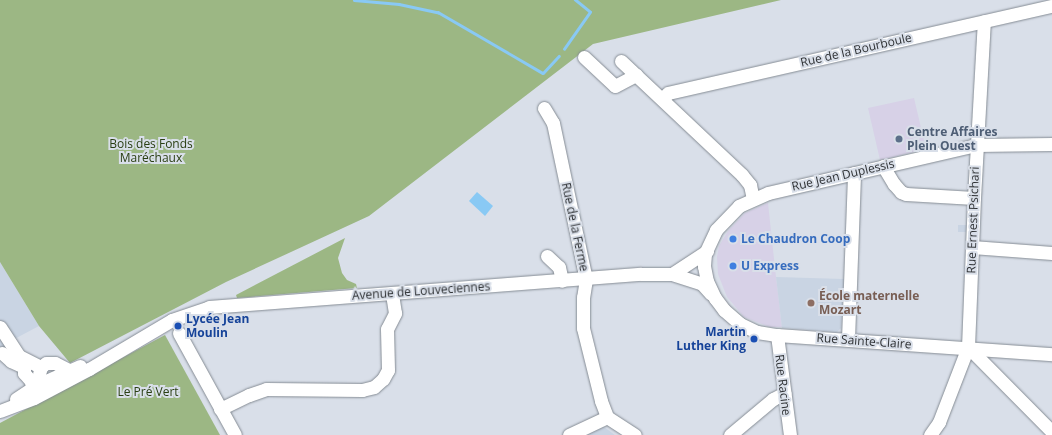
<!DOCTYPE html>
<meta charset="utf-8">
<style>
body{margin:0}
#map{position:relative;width:1052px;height:435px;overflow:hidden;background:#d9dfe9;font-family:"Open Sans",sans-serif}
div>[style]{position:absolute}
.commercial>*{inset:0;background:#d7d1e7}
.built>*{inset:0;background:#c9d4e3}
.green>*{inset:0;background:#9cb784}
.water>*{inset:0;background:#89c9f4}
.stream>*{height:2.5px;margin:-1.25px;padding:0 1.25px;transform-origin:1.25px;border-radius:1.25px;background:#89c9f4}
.roads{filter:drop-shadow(0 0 1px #858c94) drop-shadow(0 0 1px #858c94)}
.minor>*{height:13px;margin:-6.5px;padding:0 6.5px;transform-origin:6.5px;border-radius:6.5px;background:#fff}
.dots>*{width:11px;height:11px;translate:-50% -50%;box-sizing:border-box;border:2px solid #d9dfe9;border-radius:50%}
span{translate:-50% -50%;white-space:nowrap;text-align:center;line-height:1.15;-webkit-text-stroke:4px #d9dfe9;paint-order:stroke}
.street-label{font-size:12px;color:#2e3134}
.service-label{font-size:12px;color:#4e5e75;font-weight:700}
.left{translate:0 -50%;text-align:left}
.park-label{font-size:12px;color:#2a3f13}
.shop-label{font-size:12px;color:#366cbe;font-weight:700}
.education-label{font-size:12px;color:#785e54;font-weight:700}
.transit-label{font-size:12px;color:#164399;font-weight:700}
.right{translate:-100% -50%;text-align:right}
</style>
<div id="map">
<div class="commercial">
<div style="clip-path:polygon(914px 98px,926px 149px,880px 160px,868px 108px)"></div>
<div style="clip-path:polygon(768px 203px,776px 277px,782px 327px,770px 327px,744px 317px,727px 297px,718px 274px,717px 257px,719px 246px,728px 231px,745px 213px)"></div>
</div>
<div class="built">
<div style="clip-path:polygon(958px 225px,967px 225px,966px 232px,958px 232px)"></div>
<div style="clip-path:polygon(0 262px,39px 326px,5px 344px,8px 349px,0 354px)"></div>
<div style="clip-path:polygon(776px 277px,844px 279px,841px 328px,837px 332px,782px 328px)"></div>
<div style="clip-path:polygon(600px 424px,615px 435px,580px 435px)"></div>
</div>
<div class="green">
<div style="clip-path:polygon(0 0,781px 0,593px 44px,369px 216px,226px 282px,70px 363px,39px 326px,0 262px)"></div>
<div style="clip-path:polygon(345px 238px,338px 258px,342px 273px,347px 280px,356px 284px,357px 288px,237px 298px,236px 295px)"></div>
<div style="clip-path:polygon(165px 335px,220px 435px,0 435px,0 423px)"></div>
</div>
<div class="water">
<div style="clip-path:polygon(477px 192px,493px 206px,485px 216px,469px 201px)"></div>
</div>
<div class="stream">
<div style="left:354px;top:0;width:45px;rotate:5.1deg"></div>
<div style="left:399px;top:4px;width:40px;rotate:12deg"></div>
<div style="left:438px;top:12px;width:121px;rotate:30.2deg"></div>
<div style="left:543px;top:73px;width:23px;rotate:-47deg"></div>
<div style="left:564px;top:49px;width:45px;rotate:-54.9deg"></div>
<div style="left:590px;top:12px;width:19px;rotate:-141deg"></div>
</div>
<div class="roads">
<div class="minor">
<div style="left:584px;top:57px;width:42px;rotate:43.1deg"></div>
<div style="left:615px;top:86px;width:24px;rotate:-28deg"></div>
<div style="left:621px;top:61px;width:166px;rotate:43.3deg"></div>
<div style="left:742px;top:175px;width:13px;rotate:51deg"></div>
<div style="left:750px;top:185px;width:14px;rotate:78deg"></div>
<div style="left:662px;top:99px;width:8px;rotate:-45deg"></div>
<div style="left:668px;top:93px;width:394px;rotate:-12.8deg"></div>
<div style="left:544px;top:108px;width:17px;rotate:59deg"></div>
<div style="left:553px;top:123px;width:159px;rotate:78.1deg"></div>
<div style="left:586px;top:279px;width:18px;rotate:99deg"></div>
<div style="left:583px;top:297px;width:31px;rotate:90deg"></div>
<div style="left:583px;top:328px;width:75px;rotate:76.1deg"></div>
<div style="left:601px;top:401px;width:17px;rotate:69deg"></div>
<div style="left:1052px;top:144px;width:76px;rotate:179.2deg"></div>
<div style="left:976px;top:145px;width:213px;rotate:167deg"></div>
<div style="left:768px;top:193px;width:32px;rotate:156deg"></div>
<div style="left:739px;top:206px;width:33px;rotate:134deg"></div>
<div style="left:716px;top:230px;width:26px;rotate:115deg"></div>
<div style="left:705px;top:254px;width:12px;rotate:95deg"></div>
<div style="left:704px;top:266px;width:15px;rotate:79deg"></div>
<div style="left:707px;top:281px;width:19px;rotate:65deg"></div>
<div style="left:715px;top:298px;width:15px;rotate:53deg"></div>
<div style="left:724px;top:310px;width:21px;rotate:41deg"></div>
<div style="left:740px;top:324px;width:19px;rotate:25deg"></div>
<div style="left:757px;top:332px;width:20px;rotate:9deg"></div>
<div style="left:777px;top:335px;width:276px;rotate:4deg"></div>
<div style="left:883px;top:166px;width:21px;rotate:59deg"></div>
<div style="left:894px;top:184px;width:11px;rotate:49deg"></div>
<div style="left:901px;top:192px;width:5px;rotate:22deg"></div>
<div style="left:906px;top:194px;width:68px;rotate:3.4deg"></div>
<div style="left:972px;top:247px;width:80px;rotate:4.3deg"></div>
<div style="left:547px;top:256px;width:16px;rotate:43deg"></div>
<div style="left:559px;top:267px;width:14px;rotate:78deg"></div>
<div style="left:672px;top:274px;width:42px;rotate:-33.3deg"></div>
<div style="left:0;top:327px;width:35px;rotate:57deg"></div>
<div style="left:19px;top:356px;width:25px;rotate:27deg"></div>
<div style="left:179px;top:333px;width:116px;rotate:61.2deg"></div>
<div style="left:777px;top:335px;width:101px;rotate:82.6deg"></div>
<div style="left:848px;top:339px;width:166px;rotate:-87.9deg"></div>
<div style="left:968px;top:347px;width:120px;rotate:45.3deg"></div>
<div style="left:2px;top:353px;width:12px;rotate:42deg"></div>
<div style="left:11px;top:361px;width:14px;rotate:25deg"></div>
<div style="left:24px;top:367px;width:6px;rotate:90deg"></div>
<div style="left:24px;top:373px;width:11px;rotate:49deg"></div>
<div style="left:31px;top:381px;width:15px;rotate:79deg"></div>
<div style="left:39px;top:374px;width:7px;rotate:-74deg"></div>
<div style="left:41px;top:367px;width:6px;rotate:-39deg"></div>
<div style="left:46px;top:363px;width:9px"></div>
<div style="left:55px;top:363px;width:16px;rotate:27deg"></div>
<div style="left:16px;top:399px;width:25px;rotate:-34deg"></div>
<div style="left:37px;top:385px;width:47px;rotate:-23.8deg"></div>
<div style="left:220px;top:409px;width:32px;rotate:-26deg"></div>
<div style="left:249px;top:395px;width:18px;rotate:-19deg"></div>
<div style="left:266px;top:389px;width:96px;rotate:0.6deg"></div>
<div style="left:362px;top:390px;width:12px;rotate:-14deg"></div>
<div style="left:374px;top:387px;width:12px;rotate:-42deg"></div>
<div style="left:383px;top:379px;width:10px;rotate:-61deg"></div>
<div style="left:388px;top:370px;width:41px;rotate:-91.4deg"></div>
<div style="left:387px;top:329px;width:18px;rotate:-63deg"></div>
<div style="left:395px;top:313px;width:20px;rotate:-99deg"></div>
<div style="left:0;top:411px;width:36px;rotate:-21deg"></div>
<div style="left:34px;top:398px;width:62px;rotate:-27.8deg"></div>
<div style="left:89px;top:369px;width:96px;rotate:-30.6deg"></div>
<div style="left:172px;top:320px;width:39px;rotate:-19deg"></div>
<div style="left:209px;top:307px;width:433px;rotate:-4.4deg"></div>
<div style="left:641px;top:274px;width:31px"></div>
<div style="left:672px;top:274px;width:32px;rotate:18deg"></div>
<div style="left:702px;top:284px;width:13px;rotate:48deg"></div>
<div style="left:607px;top:417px;width:33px;rotate:33deg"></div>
<div style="left:569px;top:435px;width:42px;rotate:-25.3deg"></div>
<div style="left:730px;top:435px;width:56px;rotate:-39.9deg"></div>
<div style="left:773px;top:399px;width:13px;rotate:-27deg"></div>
<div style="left:930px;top:435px;width:16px;rotate:-55deg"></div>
<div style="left:939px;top:422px;width:80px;rotate:-68.9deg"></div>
<div style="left:968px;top:347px;width:149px;rotate:-87.7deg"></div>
<div style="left:974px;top:198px;width:177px;rotate:-86.8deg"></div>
</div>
</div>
<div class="dots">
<div style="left:899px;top:139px;background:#5c6f8a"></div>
<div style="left:733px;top:239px;background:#3f7fe0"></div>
<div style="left:733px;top:266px;background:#3f7fe0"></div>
<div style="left:811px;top:303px;background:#8d6e63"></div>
<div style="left:178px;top:326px;background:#1a4fb4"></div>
<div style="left:754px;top:339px;background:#1a4fb4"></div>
</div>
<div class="street-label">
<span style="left:856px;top:50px;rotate:-13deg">Rue de la Bourboule</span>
<span style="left:843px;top:175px;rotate:-13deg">Rue Jean Duplessis</span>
<span style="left:973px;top:220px;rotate:-88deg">Rue Ernest Psichari</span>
<span style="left:575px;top:227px;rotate:78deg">Rue de la Ferme</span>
<span style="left:421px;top:291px;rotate:-4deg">Avenue de Louveciennes</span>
<span style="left:864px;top:341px;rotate:4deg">Rue Sainte-Claire</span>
<span style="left:783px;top:385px;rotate:83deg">Rue Racine</span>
</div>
<div class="service-label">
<span class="left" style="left:907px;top:139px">Centre Affaires<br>Plein Ouest</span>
</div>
<div class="park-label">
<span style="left:151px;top:151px">Bois des Fonds<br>Maréchaux</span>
<span style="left:148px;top:392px">Le Pré Vert</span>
</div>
<div class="shop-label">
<span class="left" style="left:741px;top:239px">Le Chaudron Coop</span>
<span class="left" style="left:741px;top:266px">U Express</span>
</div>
<div class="education-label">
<span class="left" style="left:819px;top:303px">École maternelle<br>Mozart</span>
</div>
<div class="transit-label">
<span class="left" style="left:186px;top:326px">Lycée Jean<br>Moulin</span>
<span class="right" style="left:746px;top:339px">Martin<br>Luther King</span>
</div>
</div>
